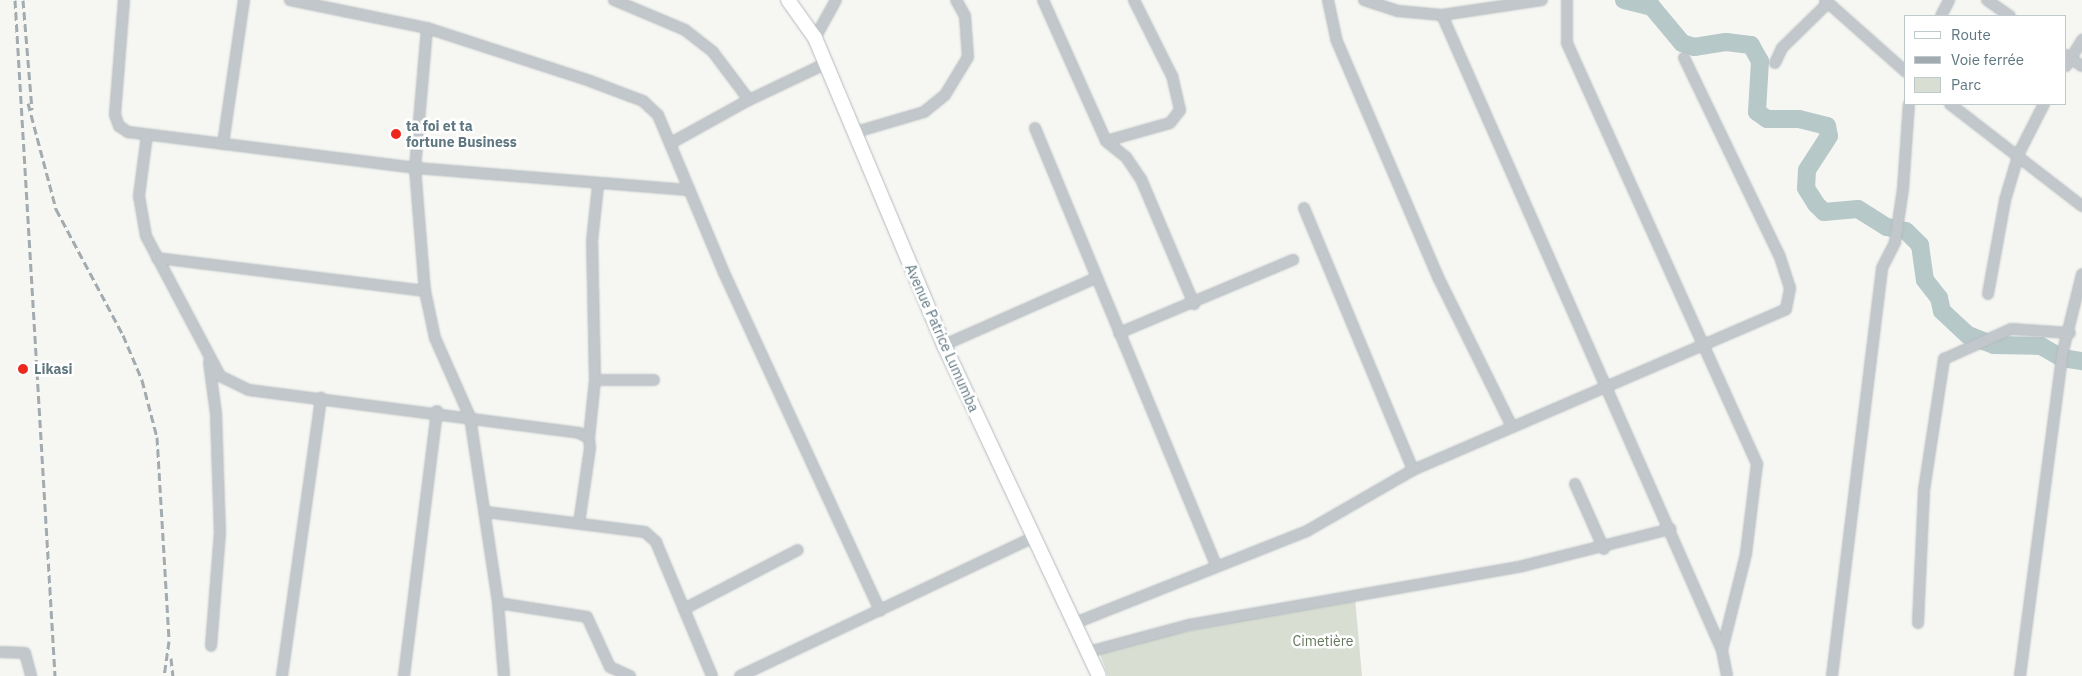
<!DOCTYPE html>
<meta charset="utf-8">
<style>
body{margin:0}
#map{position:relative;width:2082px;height:676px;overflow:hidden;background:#f6f6f3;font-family:"IBM Plex Sans",sans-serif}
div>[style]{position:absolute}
.green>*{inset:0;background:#d9ded3}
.river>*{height:18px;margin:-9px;padding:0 9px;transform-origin:9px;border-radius:9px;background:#b7c8c9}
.roads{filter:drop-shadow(0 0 1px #b3bbbe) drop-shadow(0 0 1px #b3bbbe)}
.street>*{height:10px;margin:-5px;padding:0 5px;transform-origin:5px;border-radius:5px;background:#c1c7ca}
.secondary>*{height:14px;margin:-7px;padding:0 7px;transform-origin:7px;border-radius:7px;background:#fff}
.rail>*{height:3px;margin-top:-1.5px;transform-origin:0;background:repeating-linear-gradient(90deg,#a2abaf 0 8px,transparent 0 12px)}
.dots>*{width:14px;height:14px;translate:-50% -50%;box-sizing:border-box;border:2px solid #fff;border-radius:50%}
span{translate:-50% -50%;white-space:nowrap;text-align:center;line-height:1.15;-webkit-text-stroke:5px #fff;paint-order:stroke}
.poi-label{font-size:14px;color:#5f7780;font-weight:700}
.left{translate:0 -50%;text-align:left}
.street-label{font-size:14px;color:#5f7780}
.park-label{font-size:14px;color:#67775f}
.legend{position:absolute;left:1904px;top:15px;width:162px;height:90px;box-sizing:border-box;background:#fff;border:1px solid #bfc9cc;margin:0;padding:6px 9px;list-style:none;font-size:15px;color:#5f7780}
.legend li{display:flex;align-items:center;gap:10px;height:25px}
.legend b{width:25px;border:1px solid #bfc9cc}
</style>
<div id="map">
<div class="green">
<div style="clip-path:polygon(1355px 598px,1362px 676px,1108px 676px,1098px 649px)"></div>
</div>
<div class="river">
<div style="left:1624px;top:0;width:29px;rotate:14deg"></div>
<div style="left:1652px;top:7px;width:47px;rotate:50.2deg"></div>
<div style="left:1682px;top:43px;width:13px;rotate:18deg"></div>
<div style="left:1694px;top:47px;width:32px;rotate:-9deg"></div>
<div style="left:1726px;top:42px;width:25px;rotate:7deg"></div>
<div style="left:1751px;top:45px;width:18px;rotate:61deg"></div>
<div style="left:1760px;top:61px;width:51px;rotate:93.4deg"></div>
<div style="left:1757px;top:112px;width:12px;rotate:35deg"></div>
<div style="left:1767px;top:119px;width:32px"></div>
<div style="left:1799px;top:119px;width:29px;rotate:14deg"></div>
<div style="left:1827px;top:126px;width:10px;rotate:79deg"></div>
<div style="left:1829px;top:136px;width:40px;rotate:122.9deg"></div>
<div style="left:1807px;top:170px;width:18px;rotate:93deg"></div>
<div style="left:1806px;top:188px;width:19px;rotate:58deg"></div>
<div style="left:1816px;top:204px;width:11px;rotate:45deg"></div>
<div style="left:1824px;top:212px;width:34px;rotate:-5deg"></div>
<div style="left:1858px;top:209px;width:34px;rotate:32deg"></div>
<div style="left:1887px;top:227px;width:19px;rotate:12deg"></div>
<div style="left:1906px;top:231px;width:20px;rotate:45deg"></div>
<div style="left:1920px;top:245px;width:35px;rotate:82deg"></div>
<div style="left:1925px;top:280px;width:23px;rotate:52deg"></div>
<div style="left:1939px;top:298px;width:13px;rotate:77deg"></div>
<div style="left:1942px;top:311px;width:35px;rotate:43deg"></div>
<div style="left:1968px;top:335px;width:28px;rotate:21deg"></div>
<div style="left:1994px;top:345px;width:47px;rotate:1.2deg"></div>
<div style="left:2041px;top:346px;width:24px;rotate:30deg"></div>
<div style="left:2062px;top:358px;width:20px;rotate:9deg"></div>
</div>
<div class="roads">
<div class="street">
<div style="left:124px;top:0;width:115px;rotate:94.5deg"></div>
<div style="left:115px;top:115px;width:12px;rotate:70deg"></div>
<div style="left:119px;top:126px;width:11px;rotate:34deg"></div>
<div style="left:128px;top:132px;width:289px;rotate:7.1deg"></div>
<div style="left:415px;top:168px;width:275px;rotate:4.6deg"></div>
<div style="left:290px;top:0;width:140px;rotate:11.6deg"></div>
<div style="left:427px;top:28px;width:171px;rotate:18deg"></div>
<div style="left:590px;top:81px;width:57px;rotate:20.7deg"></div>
<div style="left:643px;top:101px;width:21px;rotate:43deg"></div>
<div style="left:658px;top:115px;width:171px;rotate:67.3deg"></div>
<div style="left:724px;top:273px;width:372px;rotate:65.2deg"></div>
<div style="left:614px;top:0;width:77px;rotate:22.9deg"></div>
<div style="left:685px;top:30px;width:36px;rotate:38deg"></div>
<div style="left:713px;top:52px;width:60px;rotate:53.1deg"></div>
<div style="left:1043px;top:0;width:154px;rotate:65.9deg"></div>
<div style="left:1106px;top:141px;width:26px;rotate:39deg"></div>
<div style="left:1126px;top:157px;width:27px;rotate:56deg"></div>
<div style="left:1141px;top:179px;width:136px;rotate:67deg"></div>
<div style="left:1328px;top:0;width:40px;rotate:78deg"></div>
<div style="left:1336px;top:39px;width:259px;rotate:66.8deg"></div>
<div style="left:1438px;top:277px;width:165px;rotate:63.7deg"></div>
<div style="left:1364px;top:0;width:36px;rotate:18deg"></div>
<div style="left:1398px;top:11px;width:44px;rotate:5.2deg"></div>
<div style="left:1442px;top:15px;width:101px;rotate:-8.5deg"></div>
<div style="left:1567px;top:0;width:43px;rotate:90deg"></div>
<div style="left:1567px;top:43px;width:462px;rotate:65.7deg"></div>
<div style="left:1757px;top:464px;width:91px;rotate:97deg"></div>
<div style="left:1746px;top:554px;width:99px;rotate:104deg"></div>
<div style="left:1825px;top:0;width:108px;rotate:41.6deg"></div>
<div style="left:1987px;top:0;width:28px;rotate:35deg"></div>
<div style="left:1442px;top:15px;width:694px;rotate:66.21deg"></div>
<div style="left:1722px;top:650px;width:26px;rotate:79deg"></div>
<div style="left:1941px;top:16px;width:18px;rotate:-63deg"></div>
<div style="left:427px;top:28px;width:141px;rotate:94.9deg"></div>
<div style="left:415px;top:168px;width:123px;rotate:85.4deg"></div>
<div style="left:425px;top:291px;width:48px;rotate:78deg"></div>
<div style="left:435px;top:338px;width:86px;rotate:66.1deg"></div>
<div style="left:470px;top:417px;width:188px;rotate:81.4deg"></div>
<div style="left:498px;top:603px;width:73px;rotate:85.3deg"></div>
<div style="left:815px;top:38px;width:43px;rotate:-61.1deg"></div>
<div style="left:2066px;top:55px;width:19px;rotate:35deg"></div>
<div style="left:1775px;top:63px;width:17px;rotate:-65deg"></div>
<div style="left:1782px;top:48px;width:64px;rotate:-44.4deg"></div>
<div style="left:2066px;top:66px;width:31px;rotate:-58deg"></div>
<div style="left:1950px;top:104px;width:167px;rotate:37.7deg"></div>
<div style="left:1035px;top:128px;width:472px;rotate:67.5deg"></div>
<div style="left:856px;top:132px;width:71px;rotate:-16.4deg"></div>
<div style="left:924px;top:112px;width:27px;rotate:-39deg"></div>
<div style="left:945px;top:95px;width:44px;rotate:-58.8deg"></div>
<div style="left:968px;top:57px;width:41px;rotate:-94.2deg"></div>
<div style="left:965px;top:16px;width:18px;rotate:-119deg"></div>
<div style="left:147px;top:135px;width:62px;rotate:97.5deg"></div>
<div style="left:139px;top:196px;width:41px;rotate:80.1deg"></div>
<div style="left:146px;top:236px;width:158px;rotate:62.1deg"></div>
<div style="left:220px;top:376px;width:32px;rotate:26deg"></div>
<div style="left:249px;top:390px;width:333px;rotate:7.4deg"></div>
<div style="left:579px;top:433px;width:11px;rotate:27deg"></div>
<div style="left:589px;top:438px;width:10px;rotate:84deg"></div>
<div style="left:590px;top:448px;width:76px;rotate:98.3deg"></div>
<div style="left:1106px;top:141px;width:66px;rotate:-15.7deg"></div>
<div style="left:1170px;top:123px;width:16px;rotate:-52deg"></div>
<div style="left:1180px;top:110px;width:35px;rotate:-103deg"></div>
<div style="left:1172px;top:76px;width:85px;rotate:-116.6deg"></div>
<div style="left:671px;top:143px;width:89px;rotate:-28.9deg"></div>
<div style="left:749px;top:100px;width:86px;rotate:-25.4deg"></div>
<div style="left:223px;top:144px;width:146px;rotate:-81.7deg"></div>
<div style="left:1304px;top:208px;width:284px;rotate:67.4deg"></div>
<div style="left:157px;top:258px;width:270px;rotate:7deg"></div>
<div style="left:1988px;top:294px;width:96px;rotate:-79.7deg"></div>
<div style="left:2005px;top:200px;width:49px;rotate:-73.4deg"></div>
<div style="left:2019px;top:153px;width:55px;rotate:-63deg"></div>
<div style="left:1119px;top:333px;width:189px;rotate:-22.8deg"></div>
<div style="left:944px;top:345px;width:166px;rotate:-23.8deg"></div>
<div style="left:209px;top:362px;width:52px;rotate:82.3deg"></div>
<div style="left:216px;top:414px;width:118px;rotate:88.1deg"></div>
<div style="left:220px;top:532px;width:114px;rotate:94.5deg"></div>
<div style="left:595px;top:380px;width:59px"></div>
<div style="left:589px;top:438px;width:58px;rotate:-84.1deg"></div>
<div style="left:595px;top:380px;width:139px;rotate:-91.2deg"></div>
<div style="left:592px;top:241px;width:55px;rotate:-83.8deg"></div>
<div style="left:1575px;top:484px;width:71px;rotate:66deg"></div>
<div style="left:486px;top:512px;width:160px;rotate:7.2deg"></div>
<div style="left:645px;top:532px;width:15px;rotate:42deg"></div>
<div style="left:656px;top:542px;width:145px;rotate:67.3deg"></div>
<div style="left:498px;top:603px;width:90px;rotate:8.9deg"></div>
<div style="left:587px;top:617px;width:55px;rotate:65.3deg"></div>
<div style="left:610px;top:667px;width:22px;rotate:24deg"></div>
<div style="left:684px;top:609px;width:128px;rotate:-27.4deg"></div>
<div style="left:1075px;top:623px;width:250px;rotate:-21.6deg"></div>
<div style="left:1307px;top:531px;width:122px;rotate:-29.9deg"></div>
<div style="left:1413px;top:470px;width:406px;rotate:-23.3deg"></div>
<div style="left:1786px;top:309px;width:21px;rotate:-79deg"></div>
<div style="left:1790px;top:288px;width:35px;rotate:-108deg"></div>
<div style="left:1779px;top:255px;width:219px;rotate:-115.7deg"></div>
<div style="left:1918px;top:623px;width:133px;rotate:-87.4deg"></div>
<div style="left:1924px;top:490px;width:133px;rotate:-81.3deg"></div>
<div style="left:1944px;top:359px;width:73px;rotate:-24.1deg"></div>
<div style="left:2011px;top:329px;width:59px;rotate:3.9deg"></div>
<div style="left:0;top:652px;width:25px;rotate:2deg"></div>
<div style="left:25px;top:653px;width:24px;rotate:75deg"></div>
<div style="left:1088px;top:652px;width:105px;rotate:-15deg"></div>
<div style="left:1189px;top:625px;width:339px;rotate:-10deg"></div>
<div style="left:1523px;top:566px;width:152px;rotate:-14.1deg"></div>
<div style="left:282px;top:676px;width:281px;rotate:-82deg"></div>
<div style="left:404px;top:676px;width:267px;rotate:-82.9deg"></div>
<div style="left:740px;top:676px;width:323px;rotate:-25.3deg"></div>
<div style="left:1832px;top:676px;width:411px;rotate:-83deg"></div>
<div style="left:1882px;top:268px;width:29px;rotate:-63deg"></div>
<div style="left:1895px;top:242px;width:54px;rotate:-81.4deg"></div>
<div style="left:1903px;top:189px;width:85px;rotate:-86deg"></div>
<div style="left:2020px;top:676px;width:328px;rotate:-82.5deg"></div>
<div style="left:2063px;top:351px;width:79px;rotate:-76.1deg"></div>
</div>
<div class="secondary">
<div style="left:788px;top:0;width:47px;rotate:54.6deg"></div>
<div style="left:815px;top:38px;width:333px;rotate:67.2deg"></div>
<div style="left:944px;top:345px;width:365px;rotate:64.9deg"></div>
</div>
</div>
<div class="rail">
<div style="left:15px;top:0;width:677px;rotate:86.61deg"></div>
<div style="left:23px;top:0;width:110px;rotate:85.3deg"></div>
<div style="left:28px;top:103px;width:110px;rotate:75.2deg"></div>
<div style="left:56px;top:209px;width:143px;rotate:62deg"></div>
<div style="left:123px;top:335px;width:49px;rotate:67.1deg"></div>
<div style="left:142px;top:380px;width:59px;rotate:75.3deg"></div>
<div style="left:157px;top:437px;width:204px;rotate:86.6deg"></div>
<div style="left:169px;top:641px;width:35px;rotate:98deg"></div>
<div style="left:171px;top:658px;width:18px;rotate:84deg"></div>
</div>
<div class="dots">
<div style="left:396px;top:134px;background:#ed281c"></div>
<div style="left:23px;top:369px;background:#ed281c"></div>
</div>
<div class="poi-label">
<span class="left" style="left:406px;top:134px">ta foi et ta<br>fortune Business</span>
<span class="left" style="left:34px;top:369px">Likasi</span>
</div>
<div class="street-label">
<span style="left:942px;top:338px;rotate:66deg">Avenue Patrice Lumumba</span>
</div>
<div class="park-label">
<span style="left:1323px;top:641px">Cimetière</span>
</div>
<ul class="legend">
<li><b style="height:6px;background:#fff"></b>Route</li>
<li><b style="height:6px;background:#a2abaf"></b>Voie ferrée</li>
<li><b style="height:14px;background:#d9ded3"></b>Parc</li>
</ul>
</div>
